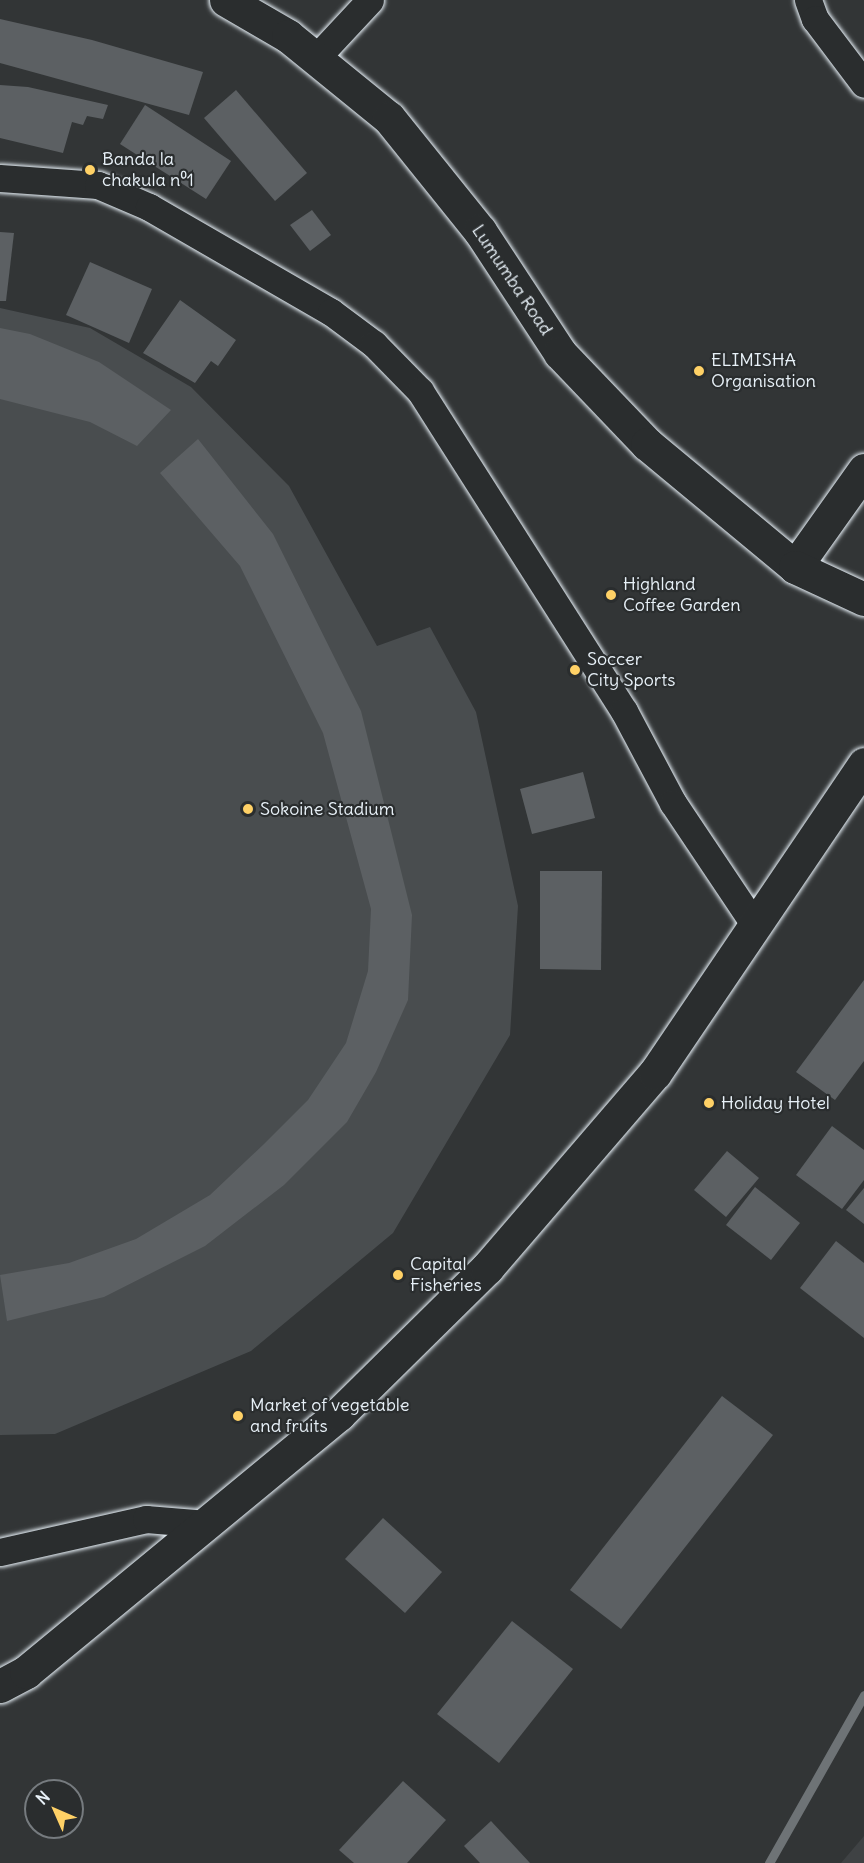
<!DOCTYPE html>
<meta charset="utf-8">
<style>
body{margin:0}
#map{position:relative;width:864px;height:1863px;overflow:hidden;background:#323536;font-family:Delius,sans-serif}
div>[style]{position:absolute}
.built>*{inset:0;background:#3f4244}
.green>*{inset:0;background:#494d4f}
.stream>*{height:9px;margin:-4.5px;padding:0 4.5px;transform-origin:4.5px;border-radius:4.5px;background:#6e7376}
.building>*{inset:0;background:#5c6063}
.roads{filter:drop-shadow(0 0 2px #e8f1f8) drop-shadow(0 0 2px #e8f1f8)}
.street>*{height:27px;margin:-13.5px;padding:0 13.5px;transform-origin:13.5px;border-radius:13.5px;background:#2a2d2e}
.secondary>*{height:33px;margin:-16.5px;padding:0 16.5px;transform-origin:16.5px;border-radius:16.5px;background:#2a2d2e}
.highway>*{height:33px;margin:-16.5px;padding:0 16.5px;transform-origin:16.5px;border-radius:16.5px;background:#2a2d2e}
.dots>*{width:16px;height:16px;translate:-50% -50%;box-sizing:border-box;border:3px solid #2a2d2e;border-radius:50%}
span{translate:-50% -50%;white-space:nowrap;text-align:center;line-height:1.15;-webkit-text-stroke:4.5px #2a2d2e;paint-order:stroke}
.poi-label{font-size:18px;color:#e8f1f8}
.left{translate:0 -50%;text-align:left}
.street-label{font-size:18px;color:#e8f1f8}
.north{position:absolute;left:24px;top:1779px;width:60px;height:60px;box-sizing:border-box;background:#2a2d2e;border:2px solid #767b7f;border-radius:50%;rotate:315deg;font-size:16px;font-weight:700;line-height:24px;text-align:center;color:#e8f1f8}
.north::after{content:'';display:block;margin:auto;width:21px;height:27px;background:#ffd166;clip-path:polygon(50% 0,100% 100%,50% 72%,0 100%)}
</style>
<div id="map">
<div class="built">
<div style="clip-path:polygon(864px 1836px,864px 1863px,841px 1863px)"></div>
</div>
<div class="green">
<div style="clip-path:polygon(0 308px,90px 328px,191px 387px,289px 486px,377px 646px,430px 627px,476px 712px,518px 906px,510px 1035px,393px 1233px,251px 1351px,55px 1434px,0 1435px)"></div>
</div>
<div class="stream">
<div style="left:769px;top:1863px;width:193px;rotate:-60.5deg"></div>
</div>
<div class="building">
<div style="clip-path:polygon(0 19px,92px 40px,203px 72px,189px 115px,0 63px)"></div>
<div style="clip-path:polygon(0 85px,28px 87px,108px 105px,103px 119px,87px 116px,83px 125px,72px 122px,63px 153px,0 138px)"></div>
<div style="clip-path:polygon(236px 90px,307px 173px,275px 201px,204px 118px)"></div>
<div style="clip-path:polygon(145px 105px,231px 161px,206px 199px,120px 144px)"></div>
<div style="clip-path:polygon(312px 210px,331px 235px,310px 251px,290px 225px)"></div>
<div style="clip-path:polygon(0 232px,14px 233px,6px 301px,0 301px)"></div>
<div style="clip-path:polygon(90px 262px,152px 289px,129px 343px,66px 315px)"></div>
<div style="clip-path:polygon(180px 300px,236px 340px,218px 366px,211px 361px,195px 383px,143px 353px)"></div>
<div style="clip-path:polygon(0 328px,30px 334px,99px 362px,171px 410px,137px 446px,90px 422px,0 399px)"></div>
<div style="clip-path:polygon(198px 439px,273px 534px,361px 711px,412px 915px,408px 1000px,376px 1072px,347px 1122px,284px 1185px,205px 1246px,104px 1297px,7px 1321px,0 1275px,69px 1263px,136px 1239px,210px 1195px,264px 1144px,308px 1100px,346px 1043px,368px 971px,371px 909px,323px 733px,240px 566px,160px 473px)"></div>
<div style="clip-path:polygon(583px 772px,595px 818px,532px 834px,520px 789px)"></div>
<div style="clip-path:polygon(540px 871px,602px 871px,601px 970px,540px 969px)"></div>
<div style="clip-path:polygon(864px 980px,864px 1061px,835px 1100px,796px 1072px)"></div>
<div style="clip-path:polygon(832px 1126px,864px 1150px,864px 1180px,842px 1209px,796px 1175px)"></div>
<div style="clip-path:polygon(727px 1151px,759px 1178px,726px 1217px,694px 1190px)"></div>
<div style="clip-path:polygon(755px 1187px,800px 1223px,771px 1260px,726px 1225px)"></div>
<div style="clip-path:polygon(864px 1188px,864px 1224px,846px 1210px)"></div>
<div style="clip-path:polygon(836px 1241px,864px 1263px,864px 1338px,800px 1288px)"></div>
<div style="clip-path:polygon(722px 1396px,773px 1435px,621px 1629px,570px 1590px)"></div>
<div style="clip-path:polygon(383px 1518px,442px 1572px,405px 1613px,345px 1559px)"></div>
<div style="clip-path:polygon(512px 1621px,573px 1669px,499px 1763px,437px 1714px)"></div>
<div style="clip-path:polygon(403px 1781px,446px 1820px,407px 1863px,354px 1863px,339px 1850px)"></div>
<div style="clip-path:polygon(491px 1821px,530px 1863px,480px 1863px,464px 1846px)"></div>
</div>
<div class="roads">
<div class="street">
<div style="left:808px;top:0;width:20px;rotate:70deg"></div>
<div style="left:815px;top:19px;width:81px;rotate:53deg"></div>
<div style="left:316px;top:58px;width:79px;rotate:-47deg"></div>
<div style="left:0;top:178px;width:98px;rotate:4.1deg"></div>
<div style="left:98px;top:185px;width:56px;rotate:23.3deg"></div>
<div style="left:149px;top:207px;width:210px;rotate:30deg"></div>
<div style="left:331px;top:312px;width:54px;rotate:36.7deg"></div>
<div style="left:374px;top:344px;width:66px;rotate:45.6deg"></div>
<div style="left:420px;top:391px;width:379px;rotate:57.5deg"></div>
<div style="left:624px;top:711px;width:104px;rotate:62deg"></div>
<div style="left:673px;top:803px;width:146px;rotate:56.2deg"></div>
<div style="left:0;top:1552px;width:150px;rotate:-12.7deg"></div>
<div style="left:146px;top:1519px;width:61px;rotate:4.7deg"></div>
</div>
<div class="secondary">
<div style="left:226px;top:0;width:72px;rotate:30.1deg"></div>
<div style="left:288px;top:36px;width:130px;rotate:39.1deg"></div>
<div style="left:389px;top:118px;width:145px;rotate:51.2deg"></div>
<div style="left:480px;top:231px;width:146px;rotate:56.7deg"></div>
<div style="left:560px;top:353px;width:126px;rotate:46.3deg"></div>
<div style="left:647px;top:444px;width:192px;rotate:39.7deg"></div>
<div style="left:0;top:1686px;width:30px;rotate:-28deg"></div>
<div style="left:26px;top:1672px;width:406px;rotate:-39.5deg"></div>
<div style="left:339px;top:1414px;width:208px;rotate:-44.6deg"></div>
<div style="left:487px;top:1268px;width:257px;rotate:-49.3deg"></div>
<div style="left:655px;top:1073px;width:373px;rotate:-55.9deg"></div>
</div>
<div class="highway">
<div style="left:864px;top:470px;width:119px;rotate:125.4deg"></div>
<div style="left:795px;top:567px;width:76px;rotate:24.9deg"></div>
</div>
</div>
<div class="dots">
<div style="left:90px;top:170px;background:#ffd166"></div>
<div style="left:699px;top:371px;background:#ffd166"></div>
<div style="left:611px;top:595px;background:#ffd166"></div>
<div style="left:575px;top:670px;background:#ffd166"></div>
<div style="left:248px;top:809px;background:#ffd166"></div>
<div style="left:709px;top:1103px;background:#ffd166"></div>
<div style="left:398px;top:1275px;background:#ffd166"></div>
<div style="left:238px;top:1416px;background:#ffd166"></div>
</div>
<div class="poi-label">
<span class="left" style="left:102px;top:170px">Banda la<br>chakula n⁰1</span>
<span class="left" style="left:711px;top:371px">ELIMISHA<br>Organisation</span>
<span class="left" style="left:623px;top:595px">Highland<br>Coffee Garden</span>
<span class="left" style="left:587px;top:670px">Soccer<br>City Sports</span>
<span class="left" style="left:260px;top:809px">Sokoine Stadium</span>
<span class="left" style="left:721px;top:1103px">Holiday Hotel</span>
<span class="left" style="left:410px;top:1275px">Capital<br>Fisheries</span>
<span class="left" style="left:250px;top:1416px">Market of vegetable<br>and fruits</span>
</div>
<div class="street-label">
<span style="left:512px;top:280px;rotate:56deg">Lumumba Road</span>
</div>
<div class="north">N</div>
</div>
